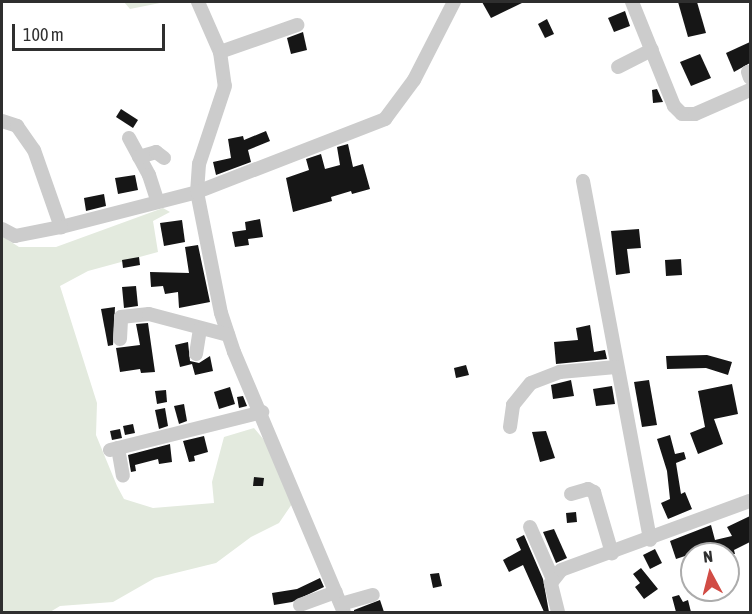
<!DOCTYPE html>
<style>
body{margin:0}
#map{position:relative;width:752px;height:614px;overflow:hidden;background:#fff;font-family:"Asap Condensed",sans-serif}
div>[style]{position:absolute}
.green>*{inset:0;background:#e3eade}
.building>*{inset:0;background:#161616}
.minor>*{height:14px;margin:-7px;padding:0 7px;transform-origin:7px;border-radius:7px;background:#ccc}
span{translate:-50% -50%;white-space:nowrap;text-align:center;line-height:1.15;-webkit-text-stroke:6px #fff;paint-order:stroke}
.frame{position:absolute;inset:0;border:3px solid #2f2f2f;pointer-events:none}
.north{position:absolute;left:680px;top:542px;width:60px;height:60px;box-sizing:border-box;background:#fff;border:2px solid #acacac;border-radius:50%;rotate:353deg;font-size:16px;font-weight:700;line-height:24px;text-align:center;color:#2f2f2f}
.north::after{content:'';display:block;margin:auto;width:21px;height:27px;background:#d14c45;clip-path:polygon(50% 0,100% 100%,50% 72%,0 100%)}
.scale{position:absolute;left:12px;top:24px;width:153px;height:27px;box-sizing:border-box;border:3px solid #2f2f2f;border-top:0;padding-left:8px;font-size:18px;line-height:21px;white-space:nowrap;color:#2f2f2f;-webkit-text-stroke:4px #fff;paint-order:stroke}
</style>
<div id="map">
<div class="green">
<div style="clip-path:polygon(124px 2px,165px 2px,130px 9px)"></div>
<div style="clip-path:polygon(163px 208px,170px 212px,153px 221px,158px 252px,88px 271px,60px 286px,97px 403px,96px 435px,117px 486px,124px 499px,153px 508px,214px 503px,212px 482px,224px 437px,254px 428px,275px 453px,294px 501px,279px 523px,251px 537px,216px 563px,155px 578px,113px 602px,60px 606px,50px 612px,2px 612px,2px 236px,19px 247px,56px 247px)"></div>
</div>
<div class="building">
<div style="clip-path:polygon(482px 2px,524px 2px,491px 18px)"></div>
<div style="clip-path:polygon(678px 2px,697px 2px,706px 33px,688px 37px)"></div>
<div style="clip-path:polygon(625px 11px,630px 26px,614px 32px,608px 18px)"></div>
<div style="clip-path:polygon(547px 19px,554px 34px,545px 38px,538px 24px)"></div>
<div style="clip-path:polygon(303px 32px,307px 50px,291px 54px,287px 38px)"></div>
<div style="clip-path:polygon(750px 42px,750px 63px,734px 72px,726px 53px)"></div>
<div style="clip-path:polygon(700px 54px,711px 78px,691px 86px,680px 62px)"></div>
<div style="clip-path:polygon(657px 89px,663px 102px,653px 103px,652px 90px)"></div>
<div style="clip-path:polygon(121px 109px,138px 120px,133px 128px,116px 117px)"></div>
<div style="clip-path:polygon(266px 131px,270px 141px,248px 150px,251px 162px,216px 175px,213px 162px,231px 158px,228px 139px,243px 136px,244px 140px)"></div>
<div style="clip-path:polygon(348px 144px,353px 167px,363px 164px,370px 189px,352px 194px,351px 191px,331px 197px,332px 201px,293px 212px,286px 178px,309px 170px,306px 159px,321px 154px,325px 169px,340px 165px,337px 147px)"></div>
<div style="clip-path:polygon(135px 175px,138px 190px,118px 194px,115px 178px)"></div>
<div style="clip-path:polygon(104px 194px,106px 206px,86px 211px,84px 198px)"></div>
<div style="clip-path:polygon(260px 219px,263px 237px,248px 239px,249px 245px,235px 247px,232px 232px,246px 230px,245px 222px)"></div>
<div style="clip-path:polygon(182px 220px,185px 242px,164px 246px,160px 223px)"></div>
<div style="clip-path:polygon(639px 229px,641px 248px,627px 249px,630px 273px,616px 275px,611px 231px)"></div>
<div style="clip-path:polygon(198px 245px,210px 302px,179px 308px,178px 292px,165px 294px,163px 286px,151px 287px,150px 272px,189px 273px,185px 247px)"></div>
<div style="clip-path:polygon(139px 257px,140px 265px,123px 268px,122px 260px)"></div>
<div style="clip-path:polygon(681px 259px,682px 275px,666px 276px,665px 260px)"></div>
<div style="clip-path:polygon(136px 286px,138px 306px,124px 308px,122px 287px)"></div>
<div style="clip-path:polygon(115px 307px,113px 345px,108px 346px,101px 309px)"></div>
<div style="clip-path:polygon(148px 323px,155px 372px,141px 373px,140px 369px,120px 372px,116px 348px,140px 345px,136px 324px)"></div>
<div style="clip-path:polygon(590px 325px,594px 352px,605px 350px,607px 359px,556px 364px,554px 342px,578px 340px,576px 328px)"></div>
<div style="clip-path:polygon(188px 342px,190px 361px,199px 363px,210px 356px,213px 371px,195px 375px,192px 364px,180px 367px,175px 345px)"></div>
<div style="clip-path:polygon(707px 355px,732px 362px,728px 375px,706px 368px,667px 369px,666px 356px)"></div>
<div style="clip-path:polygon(466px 365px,469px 375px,456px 378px,454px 368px)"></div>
<div style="clip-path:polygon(571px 380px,574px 396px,553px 399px,551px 385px)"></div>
<div style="clip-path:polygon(649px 380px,657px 425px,642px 427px,634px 382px)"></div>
<div style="clip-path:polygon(732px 384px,738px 414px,714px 419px,723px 444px,698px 454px,690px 433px,705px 427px,698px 391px)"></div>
<div style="clip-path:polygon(612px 386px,615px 404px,596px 406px,593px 389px)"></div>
<div style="clip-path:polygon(230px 387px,235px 404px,219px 409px,214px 392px)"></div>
<div style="clip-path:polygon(166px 390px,167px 402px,157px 404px,155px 391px)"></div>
<div style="clip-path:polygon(243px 396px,247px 406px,239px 408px,237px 397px)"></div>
<div style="clip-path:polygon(184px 404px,187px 421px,179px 424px,174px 406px)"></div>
<div style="clip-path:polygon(165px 408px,168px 426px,159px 429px,155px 410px)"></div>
<div style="clip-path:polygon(133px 424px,135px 433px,125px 435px,123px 426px)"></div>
<div style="clip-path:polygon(120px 429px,122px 438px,112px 440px,110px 431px)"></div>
<div style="clip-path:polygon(546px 431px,555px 458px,540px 462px,532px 432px)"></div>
<div style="clip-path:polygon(670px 435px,675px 454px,684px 452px,686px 459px,676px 463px,681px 494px,685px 492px,692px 509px,668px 519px,661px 503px,670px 499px,667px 471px,657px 439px)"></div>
<div style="clip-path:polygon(204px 436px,208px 452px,194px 456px,195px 461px,189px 462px,183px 441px)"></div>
<div style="clip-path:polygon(170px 444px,172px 462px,159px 464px,158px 459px,135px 465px,136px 471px,131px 472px,128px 455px)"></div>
<div style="clip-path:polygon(254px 477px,264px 478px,263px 486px,253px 486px)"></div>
<div style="clip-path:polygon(576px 512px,577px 522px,567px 523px,566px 513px)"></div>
<div style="clip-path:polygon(750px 516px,750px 542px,734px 550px,735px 554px,707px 554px,706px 549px,676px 559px,670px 541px,711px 525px,715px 540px,732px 536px,727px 527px)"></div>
<div style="clip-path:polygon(554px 529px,567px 558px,556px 563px,543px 532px)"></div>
<div style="clip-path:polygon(524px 535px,543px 579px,549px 612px,544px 612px,523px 565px,509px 572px,503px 560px,521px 550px,516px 539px)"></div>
<div style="clip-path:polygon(655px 549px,662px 563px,650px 569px,643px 555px)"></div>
<div style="clip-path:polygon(641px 568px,658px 589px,644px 599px,635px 587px,640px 583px,633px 574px)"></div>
<div style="clip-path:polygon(439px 573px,442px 586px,433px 588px,430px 574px)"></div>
<div style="clip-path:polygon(320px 578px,324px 587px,292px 602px,274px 605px,272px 593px,297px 589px)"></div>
<div style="clip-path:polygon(679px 595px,683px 602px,688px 600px,691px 612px,676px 612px,672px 597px)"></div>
<div style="clip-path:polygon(380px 600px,384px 612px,354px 612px,354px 610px)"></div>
</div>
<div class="minor">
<div style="left:198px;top:2px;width:55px;rotate:66.3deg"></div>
<div style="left:220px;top:52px;width:34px;rotate:82deg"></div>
<div style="left:225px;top:86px;width:82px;rotate:108.4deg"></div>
<div style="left:199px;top:164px;width:28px;rotate:94deg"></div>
<div style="left:197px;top:192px;width:123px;rotate:78.8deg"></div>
<div style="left:221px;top:313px;width:41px;rotate:71.6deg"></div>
<div style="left:234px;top:352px;width:282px;rotate:67.1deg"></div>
<div style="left:632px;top:2px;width:112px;rotate:68deg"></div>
<div style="left:674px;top:106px;width:11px;rotate:45deg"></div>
<div style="left:682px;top:114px;width:13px"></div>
<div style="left:695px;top:114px;width:60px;rotate:-23.6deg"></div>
<div style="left:220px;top:52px;width:82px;rotate:-19.3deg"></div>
<div style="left:618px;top:67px;width:38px;rotate:-27deg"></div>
<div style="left:748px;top:72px;width:6px;rotate:72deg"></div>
<div style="left:2px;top:121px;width:16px;rotate:18deg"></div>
<div style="left:17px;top:126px;width:29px;rotate:55deg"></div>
<div style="left:34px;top:150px;width:82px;rotate:70.7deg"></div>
<div style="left:61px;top:227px;width:140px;rotate:-14.4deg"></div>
<div style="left:197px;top:192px;width:202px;rotate:-21.2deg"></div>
<div style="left:385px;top:119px;width:49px;rotate:-53.4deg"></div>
<div style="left:414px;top:80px;width:88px;rotate:-62.9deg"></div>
<div style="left:129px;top:138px;width:42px;rotate:61.6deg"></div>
<div style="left:149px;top:175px;width:28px;rotate:72deg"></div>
<div style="left:139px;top:157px;width:18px;rotate:-16deg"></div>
<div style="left:156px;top:152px;width:10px;rotate:37deg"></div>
<div style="left:583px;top:181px;width:365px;rotate:79.4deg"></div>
<div style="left:2px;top:229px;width:15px;rotate:28deg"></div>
<div style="left:15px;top:236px;width:47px;rotate:-11.1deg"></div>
<div style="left:120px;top:339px;width:22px;rotate:-87deg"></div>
<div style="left:121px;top:317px;width:28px;rotate:-6deg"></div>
<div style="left:149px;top:314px;width:82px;rotate:14.9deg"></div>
<div style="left:196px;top:354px;width:25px;rotate:-81deg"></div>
<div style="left:510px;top:427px;width:22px;rotate:-82deg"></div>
<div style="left:513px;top:405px;width:28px;rotate:-51deg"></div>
<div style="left:531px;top:383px;width:31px;rotate:-21deg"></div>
<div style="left:560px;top:372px;width:56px;rotate:-5.1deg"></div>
<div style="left:118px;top:448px;width:28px;rotate:80deg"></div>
<div style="left:110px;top:450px;width:157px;rotate:-14deg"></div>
<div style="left:571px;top:494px;width:18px;rotate:-16deg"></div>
<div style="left:588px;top:489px;width:7px;rotate:27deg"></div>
<div style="left:594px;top:492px;width:64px;rotate:73.6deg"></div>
<div style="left:530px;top:527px;width:55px;rotate:66.3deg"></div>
<div style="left:341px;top:604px;width:33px;rotate:-16deg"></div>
<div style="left:300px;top:605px;width:38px;rotate:-20deg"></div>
<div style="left:558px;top:612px;width:30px;rotate:-104deg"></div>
<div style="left:551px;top:583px;width:16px;rotate:-52deg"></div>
<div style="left:561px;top:570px;width:201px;rotate:-20.1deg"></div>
</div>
<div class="frame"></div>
<div class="north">N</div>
<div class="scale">100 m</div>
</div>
